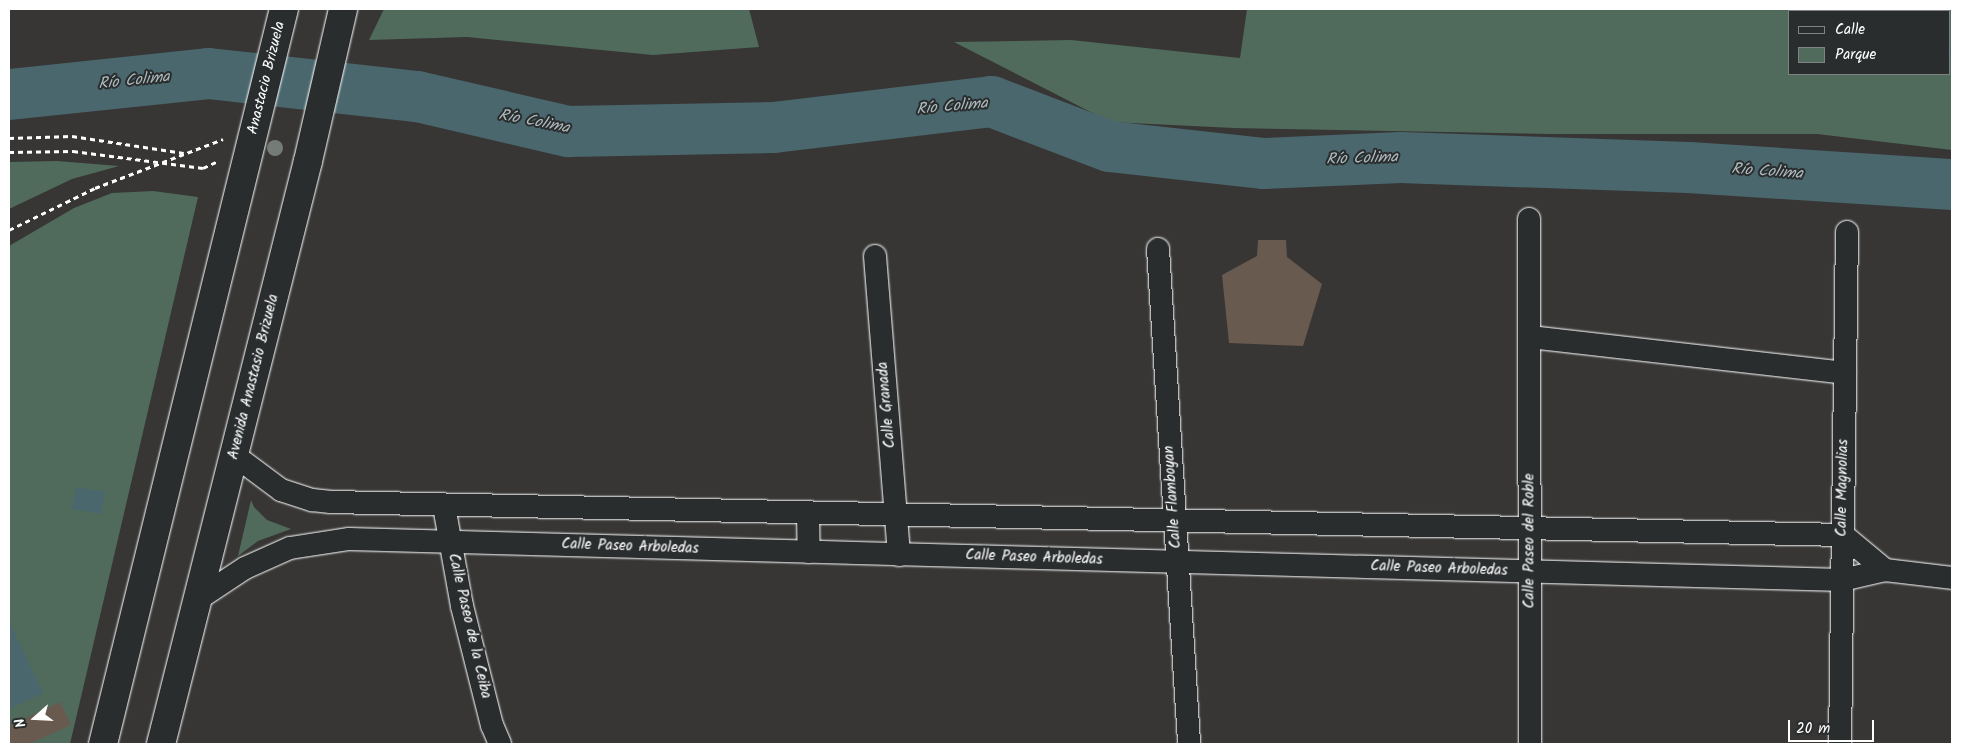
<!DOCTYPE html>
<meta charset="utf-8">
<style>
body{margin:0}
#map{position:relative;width:1961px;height:753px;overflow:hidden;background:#373635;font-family:Kalam,sans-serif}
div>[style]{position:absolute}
.green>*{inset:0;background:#506b5b}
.water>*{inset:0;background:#4a676e}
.stream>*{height:9px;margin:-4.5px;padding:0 4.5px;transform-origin:4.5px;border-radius:4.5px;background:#4a676e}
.river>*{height:51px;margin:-25.5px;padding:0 25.5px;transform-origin:25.5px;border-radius:25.5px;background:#4a676e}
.building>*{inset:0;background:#695a50}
.path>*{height:3px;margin-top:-1.5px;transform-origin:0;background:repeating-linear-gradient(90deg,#fff 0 5px,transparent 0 9px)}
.roads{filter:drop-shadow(0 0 1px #fff) drop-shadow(0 0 1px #fff)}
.minor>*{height:22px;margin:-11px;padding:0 11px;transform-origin:11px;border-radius:11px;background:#2a2d2e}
.primary>*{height:28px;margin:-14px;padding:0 14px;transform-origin:14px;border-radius:14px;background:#2a2d2e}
.trees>*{width:16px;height:16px;margin:-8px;border-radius:50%;background:#757c77}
span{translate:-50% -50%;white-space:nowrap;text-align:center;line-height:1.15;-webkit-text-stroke:4px #2a2d2e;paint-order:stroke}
.street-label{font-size:15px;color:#fff}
.water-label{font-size:16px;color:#aebbbe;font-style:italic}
.frame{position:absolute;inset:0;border:10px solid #fff;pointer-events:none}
.legend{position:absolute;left:1788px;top:10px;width:162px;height:65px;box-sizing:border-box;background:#2a2d2e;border:1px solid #7f8182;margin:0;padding:6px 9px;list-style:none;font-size:15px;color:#fff}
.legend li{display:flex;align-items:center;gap:10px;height:25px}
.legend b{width:25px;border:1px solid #7f8182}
.north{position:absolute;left:10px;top:693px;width:50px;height:50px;-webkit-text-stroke:4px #2a2d2e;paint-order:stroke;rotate:251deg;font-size:14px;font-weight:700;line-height:20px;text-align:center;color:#fff}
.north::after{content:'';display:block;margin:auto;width:18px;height:22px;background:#fff;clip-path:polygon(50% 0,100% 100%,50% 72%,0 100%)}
.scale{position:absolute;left:1788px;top:720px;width:86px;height:22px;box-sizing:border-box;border:2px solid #fff;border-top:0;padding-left:6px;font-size:15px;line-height:18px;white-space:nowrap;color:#fff;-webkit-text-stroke:4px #2a2d2e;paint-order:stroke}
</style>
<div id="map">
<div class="green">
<div style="clip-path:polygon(384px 9px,749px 9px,759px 47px,653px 55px,467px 37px,369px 40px)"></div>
<div style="clip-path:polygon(evenodd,1247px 9px,1952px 9px,1952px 150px,1817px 134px,1552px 134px,1234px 128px,1110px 122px,954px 42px,1071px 40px,1240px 58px,1247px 9px,1790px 11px,1950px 11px,1950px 74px,1790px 74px,1790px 11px)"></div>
<div style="clip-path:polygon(57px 161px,119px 166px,72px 179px,9px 209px,9px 162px)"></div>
<div style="clip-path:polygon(153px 191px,198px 197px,70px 744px,9px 744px,9px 246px,74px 208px,112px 193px)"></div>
<div style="clip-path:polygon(251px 500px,254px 507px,267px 520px,291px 529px,258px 541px,238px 556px)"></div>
</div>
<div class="water">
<div style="clip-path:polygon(76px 487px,105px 492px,101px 514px,72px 509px)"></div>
<div style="clip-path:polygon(9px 621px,43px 693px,9px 709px)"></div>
</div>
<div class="stream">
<div style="left:1922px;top:9px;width:3px;rotate:45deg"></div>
<div style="left:1950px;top:50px;width:4px;rotate:56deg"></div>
</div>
<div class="river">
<div style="left:9px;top:94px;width:200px;rotate:-6deg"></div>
<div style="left:208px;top:73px;width:210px;rotate:6.3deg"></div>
<div style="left:417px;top:96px;width:155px;rotate:13.1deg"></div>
<div style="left:568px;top:131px;width:205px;rotate:-1.1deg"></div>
<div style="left:773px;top:127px;width:220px;rotate:-6.8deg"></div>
<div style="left:991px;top:101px;width:126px;rotate:20.9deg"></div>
<div style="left:1109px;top:146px;width:156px;rotate:6.3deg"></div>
<div style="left:1264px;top:163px;width:136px;rotate:-2.5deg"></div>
<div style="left:1400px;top:157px;width:288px;rotate:2deg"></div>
<div style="left:1688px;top:167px;width:265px;rotate:3.7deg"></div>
</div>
<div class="building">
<div style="clip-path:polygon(1258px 240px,1286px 240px,1287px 257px,1322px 284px,1303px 346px,1229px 343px,1222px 275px,1257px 256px)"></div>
<div style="clip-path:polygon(60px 702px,71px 725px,29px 744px,9px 744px,9px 726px)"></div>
</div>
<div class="path">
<div style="left:9px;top:138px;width:63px;rotate:-1.8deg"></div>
<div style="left:72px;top:136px;width:113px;rotate:8.6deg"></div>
<div style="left:9px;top:152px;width:64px;rotate:-0.9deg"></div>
<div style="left:73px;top:151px;width:131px;rotate:7.5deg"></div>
<div style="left:203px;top:168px;width:17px;rotate:-25deg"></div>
<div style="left:9px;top:230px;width:96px;rotate:-26deg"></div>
<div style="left:95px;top:188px;width:137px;rotate:-20.9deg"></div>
</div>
<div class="roads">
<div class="minor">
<div style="left:1529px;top:219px;width:525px;rotate:89.89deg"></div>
<div style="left:1158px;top:249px;width:496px;rotate:86.4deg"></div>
<div style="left:875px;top:256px;width:300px;rotate:85.4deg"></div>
<div style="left:1530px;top:337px;width:317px;rotate:6.5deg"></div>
<div style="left:234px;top:455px;width:59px;rotate:36.7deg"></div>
<div style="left:281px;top:490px;width:33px;rotate:18deg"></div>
<div style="left:312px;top:500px;width:19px;rotate:6deg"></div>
<div style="left:331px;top:502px;width:1512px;rotate:1.25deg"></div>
<div style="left:1843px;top:535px;width:55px;rotate:39.8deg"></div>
<div style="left:444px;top:506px;width:102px;rotate:79.8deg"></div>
<div style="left:462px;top:606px;width:123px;rotate:75.9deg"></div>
<div style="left:492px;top:725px;width:21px;rotate:67deg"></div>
<div style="left:808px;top:513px;width:39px;rotate:89deg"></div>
<div style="left:198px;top:599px;width:56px;rotate:-33.4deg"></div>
<div style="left:245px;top:568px;width:49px;rotate:-24deg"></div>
<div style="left:290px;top:548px;width:60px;rotate:-8.7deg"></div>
<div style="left:349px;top:539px;width:1494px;rotate:1.57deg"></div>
<div style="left:1842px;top:580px;width:44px;rotate:-13.1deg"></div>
<div style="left:1885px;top:570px;width:67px;rotate:6.8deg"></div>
<div style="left:1840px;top:744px;width:512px;rotate:-89.22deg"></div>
</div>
<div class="primary">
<div style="left:103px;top:744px;width:757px;rotate:-76.17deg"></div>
<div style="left:161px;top:744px;width:601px;rotate:-75.85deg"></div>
<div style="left:308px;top:161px;width:156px;rotate:-77deg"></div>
</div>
</div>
<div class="trees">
<div style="left:275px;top:148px"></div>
</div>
<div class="street-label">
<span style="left:267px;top:78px;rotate:-76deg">Anastacio Brizuela</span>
<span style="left:254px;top:377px;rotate:-76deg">Avenida Anastasio Brizuela</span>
<span style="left:887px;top:405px;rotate:-95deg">Calle Granada</span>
<span style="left:1843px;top:488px;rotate:-89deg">Calle Magnolias</span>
<span style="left:1173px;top:497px;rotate:-94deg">Calle Flamboyan</span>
<span style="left:1530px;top:541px;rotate:-90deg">Calle Paseo del Roble</span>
<span style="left:630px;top:547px;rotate:2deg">Calle Paseo Arboledas</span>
<span style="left:1034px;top:558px;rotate:2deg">Calle Paseo Arboledas</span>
<span style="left:1439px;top:569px;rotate:2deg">Calle Paseo Arboledas</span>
<span style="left:469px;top:626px;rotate:77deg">Calle Paseo de la Ceiba</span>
</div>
<div class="water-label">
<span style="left:134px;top:81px;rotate:-6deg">Río Colima</span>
<span style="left:952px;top:107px;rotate:-5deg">Río Colima</span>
<span style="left:534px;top:122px;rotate:11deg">Río Colima</span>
<span style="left:1362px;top:159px;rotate:-2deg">Río Colima</span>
<span style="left:1767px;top:172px;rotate:4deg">Río Colima</span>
</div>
<div class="frame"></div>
<ul class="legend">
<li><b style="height:6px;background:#2a2d2e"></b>Calle</li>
<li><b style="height:14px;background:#506b5b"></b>Parque</li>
</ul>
<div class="north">N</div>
<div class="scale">20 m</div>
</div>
